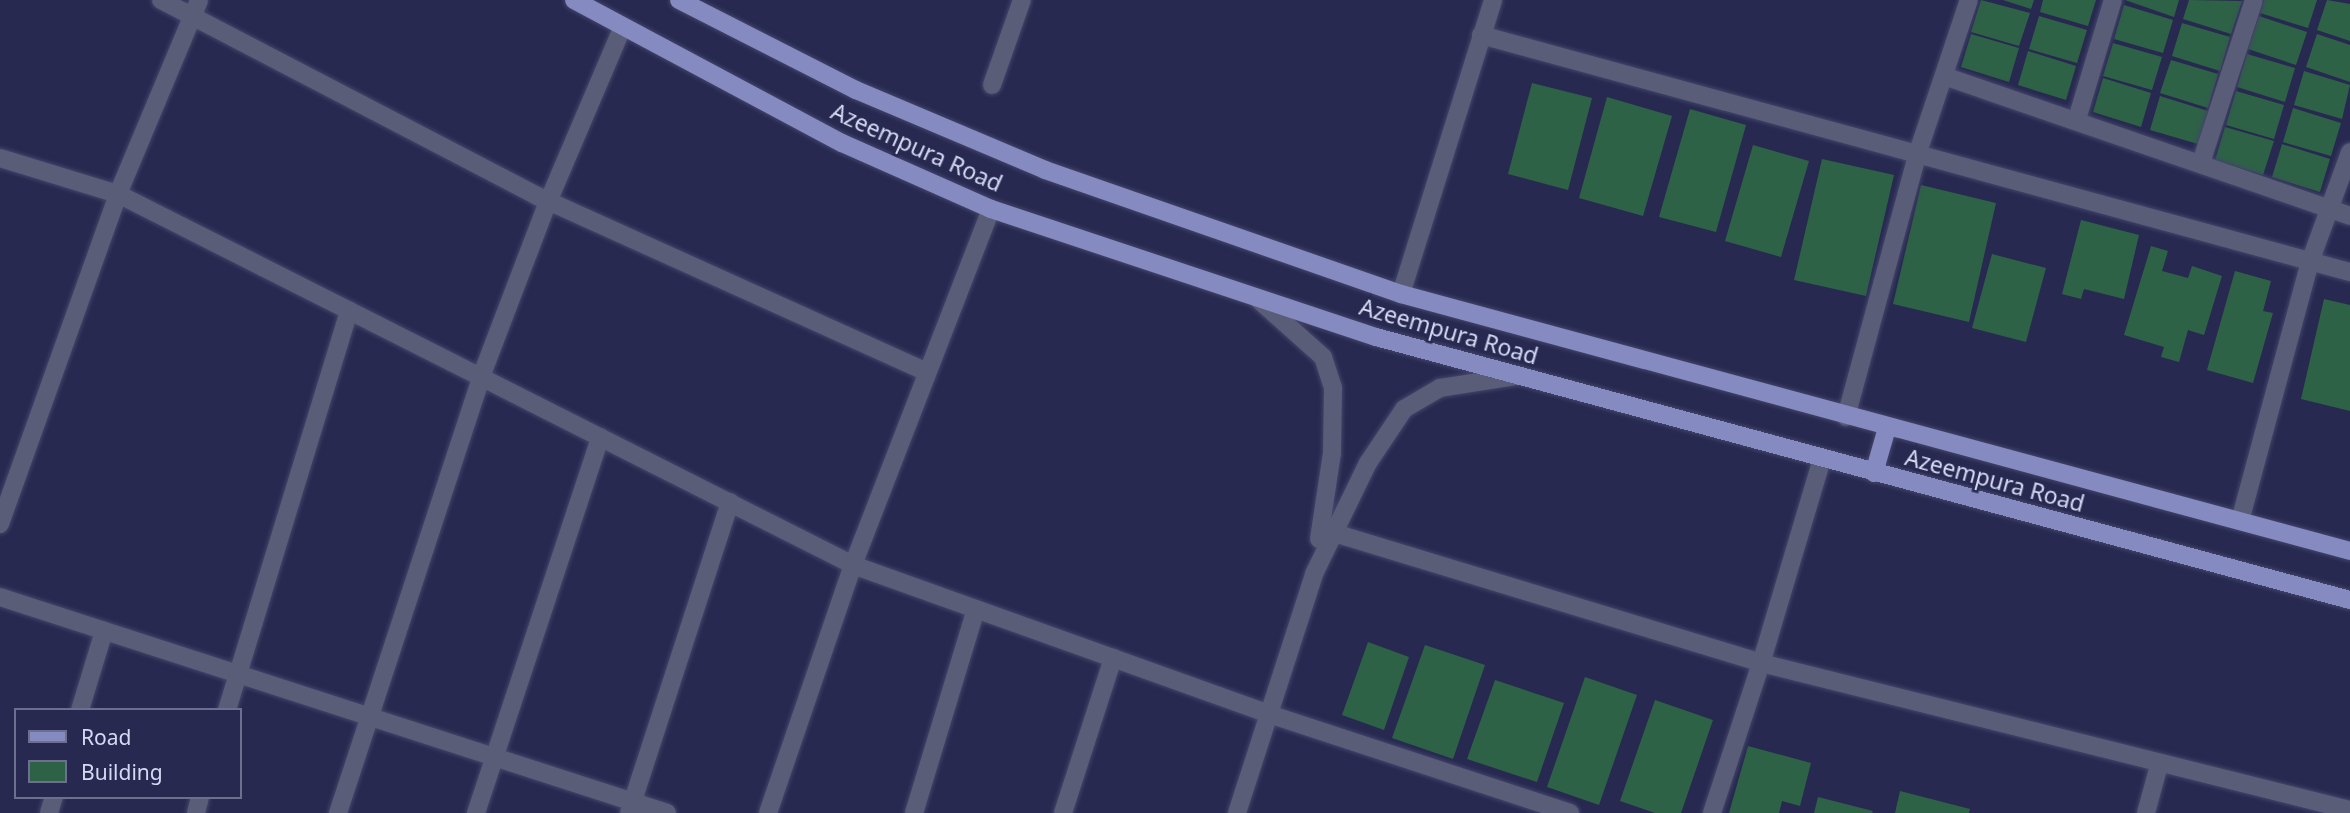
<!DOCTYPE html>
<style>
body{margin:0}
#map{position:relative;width:2350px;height:813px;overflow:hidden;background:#272950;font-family:"Noto Sans",sans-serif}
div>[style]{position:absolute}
.building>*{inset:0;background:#2e6247}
.roads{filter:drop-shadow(0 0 2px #43456a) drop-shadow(0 0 2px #43456a)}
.minor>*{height:18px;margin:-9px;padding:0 9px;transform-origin:9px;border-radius:9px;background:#5a5d77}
.major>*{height:18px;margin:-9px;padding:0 9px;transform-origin:9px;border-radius:9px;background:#858ac0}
span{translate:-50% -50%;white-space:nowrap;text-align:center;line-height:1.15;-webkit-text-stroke:5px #272950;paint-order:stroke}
.street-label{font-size:23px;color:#d5d9f3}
.legend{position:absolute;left:14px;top:708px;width:228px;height:91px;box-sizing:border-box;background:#272950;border:2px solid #6d6f91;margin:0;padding:9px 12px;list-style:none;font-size:21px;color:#d5d9f3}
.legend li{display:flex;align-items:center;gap:14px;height:35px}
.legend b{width:35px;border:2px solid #6d6f91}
</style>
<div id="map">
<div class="building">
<div style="clip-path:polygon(1981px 0,2030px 13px,2019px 46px,1971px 32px)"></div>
<div style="clip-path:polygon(2003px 0,2034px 0,2031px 9px)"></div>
<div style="clip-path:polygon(2043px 0,2096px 0,2088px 26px,2040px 12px)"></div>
<div style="clip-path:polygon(2125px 0,2179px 0,2174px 17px)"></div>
<div style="clip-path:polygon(2189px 0,2242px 1px,2231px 34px,2183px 19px)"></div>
<div style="clip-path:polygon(2264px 0,2317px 0,2308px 28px,2260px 13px)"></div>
<div style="clip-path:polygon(2327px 0,2350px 4px,2350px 41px,2317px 30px)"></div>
<div style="clip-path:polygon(2124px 5px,2173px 20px,2163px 53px,2114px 39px)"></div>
<div style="clip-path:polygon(2039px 16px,2087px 30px,2077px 63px,2029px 49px)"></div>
<div style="clip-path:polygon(2259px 16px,2307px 32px,2296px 65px,2248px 49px)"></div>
<div style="clip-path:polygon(2182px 23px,2230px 37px,2220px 71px,2172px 56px)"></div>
<div style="clip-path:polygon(1971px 34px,2019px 48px,2009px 82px,1961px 67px)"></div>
<div style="clip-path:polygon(2317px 34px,2350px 45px,2350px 82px,2306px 67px)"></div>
<div style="clip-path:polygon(2113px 43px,2162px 57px,2152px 90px,2103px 76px)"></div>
<div style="clip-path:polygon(2028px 51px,2076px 66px,2066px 100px,2018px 85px)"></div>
<div style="clip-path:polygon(2247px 54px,2295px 68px,2285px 102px,2237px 87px)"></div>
<div style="clip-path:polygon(2171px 60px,2218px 74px,2208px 108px,2160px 93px)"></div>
<div style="clip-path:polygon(2304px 71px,2350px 85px,2342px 119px,2294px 105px)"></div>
<div style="clip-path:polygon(2103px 78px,2151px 93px,2141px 127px,2093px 112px)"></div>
<div style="clip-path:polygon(1532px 83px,1592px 98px,1568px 190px,1508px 174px)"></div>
<div style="clip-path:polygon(2236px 91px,2284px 105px,2274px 139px,2226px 125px)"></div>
<div style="clip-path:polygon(2160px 96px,2208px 111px,2198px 144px,2150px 130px)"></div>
<div style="clip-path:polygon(1607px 97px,1672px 116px,1643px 216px,1579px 198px)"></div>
<div style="clip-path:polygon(2293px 108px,2341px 123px,2331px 156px,2283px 142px)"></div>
<div style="clip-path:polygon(1690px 109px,1746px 125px,1716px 232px,1659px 217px)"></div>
<div style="clip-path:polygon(2225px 127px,2274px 141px,2263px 175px,2215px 160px)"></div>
<div style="clip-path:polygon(2282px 144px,2330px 159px,2320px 192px,2272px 177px)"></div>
<div style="clip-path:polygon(1753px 145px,1809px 161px,1781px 257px,1725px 241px)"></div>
<div style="clip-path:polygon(1822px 159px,1894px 175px,1866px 296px,1794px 280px)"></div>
<div style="clip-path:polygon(1921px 185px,1996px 203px,1969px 322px,1893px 304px)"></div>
<div style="clip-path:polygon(2081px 220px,2139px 235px,2124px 299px,2084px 289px,2081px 299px,2062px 294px)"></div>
<div style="clip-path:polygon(2151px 246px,2168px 251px,2162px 271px,2188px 278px,2192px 266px,2222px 276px,2204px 335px,2188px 330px,2179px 362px,2161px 357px,2164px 347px,2124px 335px)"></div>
<div style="clip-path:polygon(1992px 254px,2046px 268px,2026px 342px,1972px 328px)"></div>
<div style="clip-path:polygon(2235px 271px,2271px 281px,2263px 311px,2273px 313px,2253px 383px,2207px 370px)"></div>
<div style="clip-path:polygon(2324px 299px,2350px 305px,2350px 411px,2301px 399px)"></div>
<div style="clip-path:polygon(1368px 642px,1409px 657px,1384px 730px,1342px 715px)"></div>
<div style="clip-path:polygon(1425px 645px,1485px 665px,1453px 759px,1392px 738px)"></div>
<div style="clip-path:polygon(1585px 677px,1637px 695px,1599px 805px,1547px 787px)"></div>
<div style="clip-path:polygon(1495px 680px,1564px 703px,1537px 782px,1467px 759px)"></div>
<div style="clip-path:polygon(1655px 700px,1713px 720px,1681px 813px,1655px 813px,1620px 801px)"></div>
<div style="clip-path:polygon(1748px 746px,1811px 763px,1800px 806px,1782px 801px,1779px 813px,1729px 813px)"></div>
<div style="clip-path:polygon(1900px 791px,1970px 809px,1969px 813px,1895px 813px)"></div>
<div style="clip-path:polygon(1818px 797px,1873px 811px,1872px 813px,1814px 813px)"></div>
</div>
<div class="roads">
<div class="minor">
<div style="left:161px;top:0;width:424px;rotate:27.5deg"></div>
<div style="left:537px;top:196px;width:426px;rotate:24.3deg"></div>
<div style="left:1481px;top:35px;width:901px;rotate:15.26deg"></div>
<div style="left:1944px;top:76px;width:429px;rotate:19deg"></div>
<div style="left:992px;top:85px;width:90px;rotate:-70.6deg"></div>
<div style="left:2077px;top:119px;width:124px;rotate:-73.2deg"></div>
<div style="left:0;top:158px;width:123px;rotate:17deg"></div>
<div style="left:118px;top:194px;width:823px;rotate:26.78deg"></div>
<div style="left:853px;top:565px;width:442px;rotate:19.7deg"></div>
<div style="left:1269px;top:714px;width:317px;rotate:18.2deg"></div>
<div style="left:2201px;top:163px;width:171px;rotate:-72deg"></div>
<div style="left:1401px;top:294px;width:308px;rotate:-72.6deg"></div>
<div style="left:1259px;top:300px;width:86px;rotate:41.7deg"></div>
<div style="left:1323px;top:357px;width:33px;rotate:72deg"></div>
<div style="left:1333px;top:388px;width:65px;rotate:90.9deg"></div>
<div style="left:1332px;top:453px;width:87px;rotate:98.6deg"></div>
<div style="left:1846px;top:417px;width:271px;rotate:-74.8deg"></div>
<div style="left:1917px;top:155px;width:163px;rotate:-71.5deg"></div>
<div style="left:1822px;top:459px;width:213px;rotate:106.6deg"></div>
<div style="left:1761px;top:663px;width:607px;rotate:14.01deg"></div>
<div style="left:2240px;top:521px;width:268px;rotate:-74.9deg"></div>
<div style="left:2310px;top:262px;width:117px;rotate:-70deg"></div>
<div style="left:0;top:524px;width:350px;rotate:-70.3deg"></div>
<div style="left:118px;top:194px;width:210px;rotate:-67.3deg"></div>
<div style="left:1321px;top:529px;width:460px;rotate:16.9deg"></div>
<div style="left:1761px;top:663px;width:158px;rotate:108.1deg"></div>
<div style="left:0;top:597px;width:701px;rotate:17.94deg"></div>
<div style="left:80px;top:710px;width:83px;rotate:-73.1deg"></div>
<div style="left:227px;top:710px;width:418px;rotate:-73deg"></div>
<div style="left:49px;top:813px;width:17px;rotate:-73deg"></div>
<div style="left:196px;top:813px;width:16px;rotate:-76deg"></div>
<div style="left:338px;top:813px;width:459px;rotate:-71.8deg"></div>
<div style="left:481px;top:377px;width:187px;rotate:-69.1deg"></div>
<div style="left:548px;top:202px;width:191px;rotate:-66.9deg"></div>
<div style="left:476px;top:813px;width:396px;rotate:-71.7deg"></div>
<div style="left:629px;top:813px;width:327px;rotate:-72deg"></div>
<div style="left:768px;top:813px;width:262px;rotate:-71.1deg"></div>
<div style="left:853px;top:565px;width:382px;rotate:-68.8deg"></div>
<div style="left:914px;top:813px;width:213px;rotate:-73.1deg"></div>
<div style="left:1063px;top:813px;width:163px;rotate:-72.1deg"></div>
<div style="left:1237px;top:813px;width:251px;rotate:-72.1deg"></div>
<div style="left:1314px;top:574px;width:123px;rotate:-64.1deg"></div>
<div style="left:1368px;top:463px;width:65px;rotate:-56.3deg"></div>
<div style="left:1404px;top:409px;width:42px;rotate:-30.3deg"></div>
<div style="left:1440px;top:388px;width:77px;rotate:-9deg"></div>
<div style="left:2146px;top:813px;width:50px;rotate:-74.8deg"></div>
</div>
<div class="major">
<div style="left:574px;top:0;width:304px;rotate:28.1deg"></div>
<div style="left:842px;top:143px;width:163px;rotate:23.9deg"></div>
<div style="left:991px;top:209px;width:406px;rotate:18.4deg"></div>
<div style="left:1376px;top:337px;width:1009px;rotate:15.11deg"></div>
<div style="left:679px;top:0;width:199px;rotate:27deg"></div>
<div style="left:856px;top:90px;width:205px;rotate:22.9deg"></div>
<div style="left:1045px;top:170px;width:377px;rotate:19.2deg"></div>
<div style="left:1401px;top:294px;width:983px;rotate:15.15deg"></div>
<div style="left:1874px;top:473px;width:47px;rotate:-73.9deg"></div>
</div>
</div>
<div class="street-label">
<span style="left:917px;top:147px;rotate:24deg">Azeempura Road</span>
<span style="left:1449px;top:331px;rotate:16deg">Azeempura Road</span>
<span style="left:1995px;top:480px;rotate:15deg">Azeempura Road</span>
</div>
<ul class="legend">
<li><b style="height:9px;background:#858ac0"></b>Road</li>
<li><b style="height:19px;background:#2e6247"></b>Building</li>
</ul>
</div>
